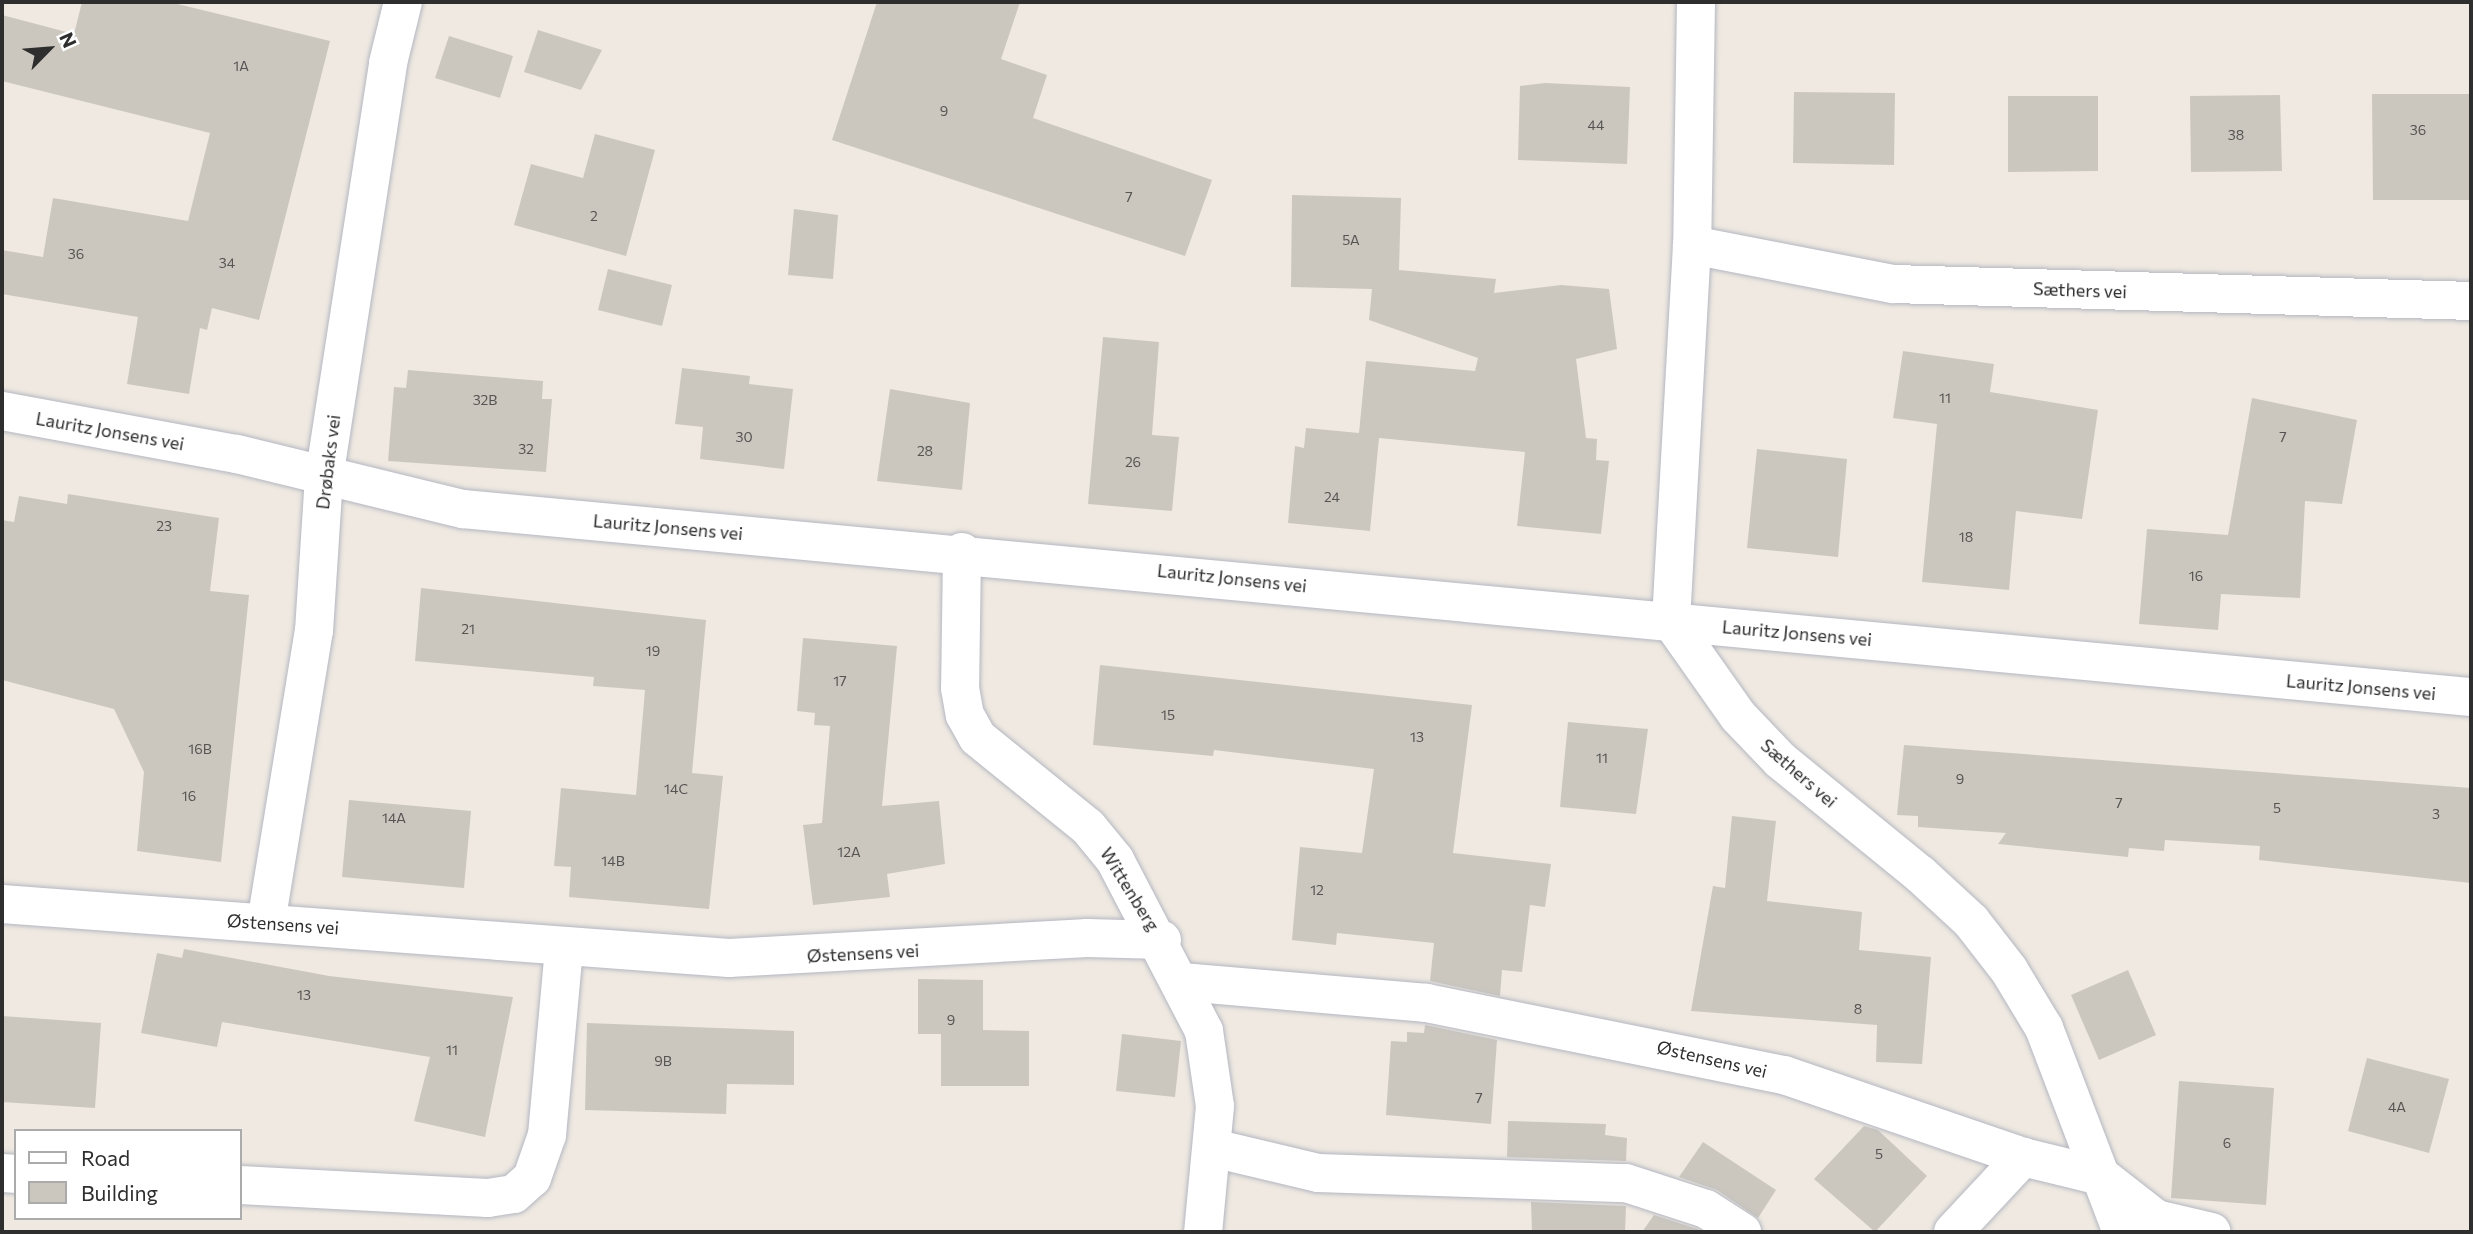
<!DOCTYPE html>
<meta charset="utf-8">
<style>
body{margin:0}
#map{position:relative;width:2473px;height:1234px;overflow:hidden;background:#efe9e1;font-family:Commissioner,sans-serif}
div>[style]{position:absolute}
.building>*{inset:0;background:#cbc7bf}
.roads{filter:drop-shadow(0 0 2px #b4b7c1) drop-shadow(0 0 2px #b4b7c1)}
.minor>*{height:38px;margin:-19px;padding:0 19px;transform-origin:19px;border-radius:19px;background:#fff}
span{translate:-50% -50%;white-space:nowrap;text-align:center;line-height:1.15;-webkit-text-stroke:7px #fff;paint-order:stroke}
.number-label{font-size:14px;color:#555452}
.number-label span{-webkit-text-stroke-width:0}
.street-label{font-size:18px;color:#2e2e2e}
.frame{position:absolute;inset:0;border:4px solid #2e2e2e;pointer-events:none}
.legend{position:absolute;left:14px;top:1129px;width:228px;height:91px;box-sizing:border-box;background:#fff;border:2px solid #ababab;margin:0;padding:9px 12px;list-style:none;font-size:21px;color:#2e2e2e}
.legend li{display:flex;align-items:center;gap:14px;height:35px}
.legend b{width:35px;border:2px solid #ababab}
.north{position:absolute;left:14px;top:14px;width:70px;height:70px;-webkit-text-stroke:5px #fff;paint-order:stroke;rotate:65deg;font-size:19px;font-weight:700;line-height:28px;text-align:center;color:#2e2e2e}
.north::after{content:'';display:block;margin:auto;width:24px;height:32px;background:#2e2e2e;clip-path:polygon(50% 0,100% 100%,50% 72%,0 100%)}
</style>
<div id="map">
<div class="building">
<div style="clip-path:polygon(82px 2px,169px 2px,330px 41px,259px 320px,212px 308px,207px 330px,200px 328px,189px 394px,127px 384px,138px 317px,2px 294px,2px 250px,43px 257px,53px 198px,188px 221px,210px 133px,2px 81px,2px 15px,74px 34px)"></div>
<div style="clip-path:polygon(877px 2px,1020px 2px,1001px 59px,1047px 75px,1033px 118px,1212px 180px,1185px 256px,832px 140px)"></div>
<div style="clip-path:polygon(538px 30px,602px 50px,581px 90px,524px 72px)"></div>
<div style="clip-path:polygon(449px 36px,513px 56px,500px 98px,435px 78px)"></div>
<div style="clip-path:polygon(1545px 83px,1630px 87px,1627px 164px,1518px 160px,1520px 86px)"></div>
<div style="clip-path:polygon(1794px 92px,1895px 93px,1894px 165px,1793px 163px)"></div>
<div style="clip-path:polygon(2372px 94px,2471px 94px,2471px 200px,2373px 200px)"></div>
<div style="clip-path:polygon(2280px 95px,2282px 171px,2191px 172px,2190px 96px)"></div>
<div style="clip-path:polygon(2008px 96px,2098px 96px,2098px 171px,2008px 172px)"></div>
<div style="clip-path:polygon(595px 134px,655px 150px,626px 256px,514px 225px,531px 164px,583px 178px)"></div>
<div style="clip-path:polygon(1292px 195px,1401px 198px,1399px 270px,1496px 279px,1494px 293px,1561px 285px,1609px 289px,1617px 349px,1576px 359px,1586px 438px,1597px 439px,1596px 460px,1609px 461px,1601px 534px,1517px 526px,1525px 452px,1379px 438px,1370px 531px,1288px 523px,1295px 446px,1304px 448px,1306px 428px,1359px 433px,1366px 361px,1475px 371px,1478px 358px,1369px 320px,1372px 289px,1291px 287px)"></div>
<div style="clip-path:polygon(794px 209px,838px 215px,833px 279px,788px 275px)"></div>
<div style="clip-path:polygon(608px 269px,672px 285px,662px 326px,598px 310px)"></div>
<div style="clip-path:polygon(1103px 337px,1159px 342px,1152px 435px,1179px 437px,1172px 511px,1088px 504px)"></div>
<div style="clip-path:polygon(1903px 351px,1994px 364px,1990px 392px,2098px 410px,2082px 519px,2016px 511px,2009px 590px,1922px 582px,1937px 424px,1893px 418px)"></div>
<div style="clip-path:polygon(682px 368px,750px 376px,749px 384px,793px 389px,784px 469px,700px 459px,703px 427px,675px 424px)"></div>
<div style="clip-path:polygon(408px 370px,543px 381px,542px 399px,552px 399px,546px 472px,388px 461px,394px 387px,406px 388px)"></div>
<div style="clip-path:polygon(890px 389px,970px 403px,962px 490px,877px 481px)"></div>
<div style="clip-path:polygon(2252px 398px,2357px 420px,2342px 504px,2305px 501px,2300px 598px,2221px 594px,2218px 630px,2139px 624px,2147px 529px,2228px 535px)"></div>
<div style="clip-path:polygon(1757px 449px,1847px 459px,1838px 557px,1747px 548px)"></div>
<div style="clip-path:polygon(68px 494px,219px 518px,210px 591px,249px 595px,221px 862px,137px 851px,144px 772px,114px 709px,2px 680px,2px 520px,14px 522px,19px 496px,67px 504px)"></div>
<div style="clip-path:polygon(421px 588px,706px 620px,692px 773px,723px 776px,709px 909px,569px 897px,571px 867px,554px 866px,561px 788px,636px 795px,645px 690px,593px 686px,594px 677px,415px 661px)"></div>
<div style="clip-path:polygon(803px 638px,897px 646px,882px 806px,939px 801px,945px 864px,887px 874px,890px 897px,813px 905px,803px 825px,822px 823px,830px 726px,814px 725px,815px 713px,797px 711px)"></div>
<div style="clip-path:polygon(1100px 665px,1472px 705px,1453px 853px,1551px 864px,1545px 907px,1530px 905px,1522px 972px,1502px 970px,1500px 996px,1430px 981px,1434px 943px,1337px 933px,1336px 945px,1292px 940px,1300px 847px,1362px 853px,1374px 769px,1214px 750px,1213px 756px,1093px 745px)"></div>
<div style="clip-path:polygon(1568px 722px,1648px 729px,1636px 814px,1560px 807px)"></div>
<div style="clip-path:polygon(1904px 745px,2471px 788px,2471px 883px,2259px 860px,2260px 846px,2165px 840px,2164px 851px,2129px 848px,2128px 857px,1998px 844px,2006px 833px,1918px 827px,1918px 816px,1897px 815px)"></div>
<div style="clip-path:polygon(349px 800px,471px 811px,464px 888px,342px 877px)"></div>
<div style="clip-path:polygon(1732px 816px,1776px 821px,1767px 901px,1862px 912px,1859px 950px,1931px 957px,1922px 1064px,1876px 1062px,1877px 1025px,1691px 1011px,1713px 886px,1725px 888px)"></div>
<div style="clip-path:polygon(184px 949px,329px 976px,513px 997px,485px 1137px,414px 1121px,430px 1057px,222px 1022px,217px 1047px,141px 1033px,157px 953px,182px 958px)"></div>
<div style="clip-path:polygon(2128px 970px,2156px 1035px,2099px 1060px,2071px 995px)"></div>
<div style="clip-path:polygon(918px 979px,983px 980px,983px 1030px,1029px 1031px,1029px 1086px,941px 1086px,941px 1034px,918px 1034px)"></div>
<div style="clip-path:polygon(2px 1016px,101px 1023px,95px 1108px,2px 1102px)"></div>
<div style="clip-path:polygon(587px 1023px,794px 1031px,794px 1085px,727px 1084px,726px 1114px,585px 1110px)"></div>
<div style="clip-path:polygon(1425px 1025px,1497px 1040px,1491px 1124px,1386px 1115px,1391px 1041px,1407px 1042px,1407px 1032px,1424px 1033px)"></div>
<div style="clip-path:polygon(1122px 1034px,1181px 1041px,1175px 1097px,1116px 1091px)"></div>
<div style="clip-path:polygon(2367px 1058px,2449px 1079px,2429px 1153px,2348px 1131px)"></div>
<div style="clip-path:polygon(2179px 1081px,2274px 1088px,2266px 1205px,2171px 1198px)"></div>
<div style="clip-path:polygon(1508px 1121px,1606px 1124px,1605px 1135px,1627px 1138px,1626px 1161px,1507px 1157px)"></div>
<div style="clip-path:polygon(1864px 1126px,1878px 1130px,1927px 1176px,1875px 1232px,1814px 1179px)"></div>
<div style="clip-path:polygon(1703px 1142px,1776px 1190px,1758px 1218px,1717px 1190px,1679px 1177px)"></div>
<div style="clip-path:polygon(1531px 1202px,1626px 1206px,1625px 1232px,1532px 1232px)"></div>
<div style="clip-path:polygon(1654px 1215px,1697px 1229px,1702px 1232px,1642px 1232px)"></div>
</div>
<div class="roads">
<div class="minor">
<div style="left:1696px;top:2px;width:243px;rotate:90.9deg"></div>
<div style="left:1692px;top:245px;width:377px;rotate:93.2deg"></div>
<div style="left:1671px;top:621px;width:116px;rotate:54.8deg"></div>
<div style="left:1738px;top:716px;width:61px;rotate:46.3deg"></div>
<div style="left:1780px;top:760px;width:181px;rotate:39.2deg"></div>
<div style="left:1920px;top:874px;width:69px;rotate:42.7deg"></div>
<div style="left:1971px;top:921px;width:62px;rotate:52.2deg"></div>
<div style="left:2009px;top:970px;width:68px;rotate:58.9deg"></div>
<div style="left:2044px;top:1028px;width:218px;rotate:69.1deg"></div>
<div style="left:1692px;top:245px;width:205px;rotate:11deg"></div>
<div style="left:1893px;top:284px;width:578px;rotate:1.68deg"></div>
<div style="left:2px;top:411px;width:239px;rotate:10.4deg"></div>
<div style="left:237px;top:454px;width:233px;rotate:13.7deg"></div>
<div style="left:463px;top:509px;width:2017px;rotate:5.35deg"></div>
<div style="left:962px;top:552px;width:136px;rotate:90.8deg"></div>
<div style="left:960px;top:688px;width:27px;rotate:80deg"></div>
<div style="left:965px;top:715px;width:26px;rotate:61deg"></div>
<div style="left:978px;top:738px;width:141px;rotate:39deg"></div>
<div style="left:1088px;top:827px;width:43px;rotate:50.7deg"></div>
<div style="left:1115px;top:860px;width:193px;rotate:62.5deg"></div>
<div style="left:1204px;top:1031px;width:76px;rotate:81.7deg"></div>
<div style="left:1215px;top:1106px;width:127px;rotate:95.4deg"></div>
<div style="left:2px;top:904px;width:729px;rotate:4.25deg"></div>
<div style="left:729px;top:958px;width:359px;rotate:-3.2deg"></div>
<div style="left:1087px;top:938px;width:75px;rotate:1.5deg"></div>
<div style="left:266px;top:923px;width:296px;rotate:-80.7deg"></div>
<div style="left:314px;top:631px;width:153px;rotate:-86.3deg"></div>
<div style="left:324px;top:478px;width:420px;rotate:-81.2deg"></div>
<div style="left:388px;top:63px;width:63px;rotate:-76.2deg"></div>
<div style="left:1183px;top:982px;width:244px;rotate:4.9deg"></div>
<div style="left:1426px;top:1003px;width:365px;rotate:11.4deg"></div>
<div style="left:1784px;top:1075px;width:253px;rotate:18.9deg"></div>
<div style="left:2023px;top:1157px;width:80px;rotate:13.7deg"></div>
<div style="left:2101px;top:1176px;width:70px;rotate:38deg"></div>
<div style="left:2156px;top:1219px;width:57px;rotate:13.1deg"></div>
<div style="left:1213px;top:1148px;width:108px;rotate:13.4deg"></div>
<div style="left:1318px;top:1173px;width:308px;rotate:1.9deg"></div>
<div style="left:1626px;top:1183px;width:84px;rotate:18deg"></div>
<div style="left:1706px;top:1209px;width:43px;rotate:32.6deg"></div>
<div style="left:2px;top:1173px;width:14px;rotate:4deg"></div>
<div style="left:240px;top:1185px;width:248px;rotate:3deg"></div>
<div style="left:488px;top:1198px;width:26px;rotate:-9deg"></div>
<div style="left:514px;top:1194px;width:24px;rotate:-42deg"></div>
<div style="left:532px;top:1178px;width:46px;rotate:-70.8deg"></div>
<div style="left:547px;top:1135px;width:187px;rotate:-84.8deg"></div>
<div style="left:1953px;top:1232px;width:103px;rotate:-47deg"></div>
</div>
</div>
<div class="number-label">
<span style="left:241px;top:66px">1A</span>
<span style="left:944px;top:111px">9</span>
<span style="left:1596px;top:125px">44</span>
<span style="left:2418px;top:130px">36</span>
<span style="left:2236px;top:135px">38</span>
<span style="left:1129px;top:197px">7</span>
<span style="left:594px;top:216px">2</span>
<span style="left:1351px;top:240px">5A</span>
<span style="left:76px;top:254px">36</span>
<span style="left:227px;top:263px">34</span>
<span style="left:1945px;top:398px">11</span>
<span style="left:485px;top:400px">32B</span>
<span style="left:744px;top:437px">30</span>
<span style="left:2283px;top:437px">7</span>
<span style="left:526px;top:449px">32</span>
<span style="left:925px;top:451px">28</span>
<span style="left:1133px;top:462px">26</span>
<span style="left:1332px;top:497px">24</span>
<span style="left:164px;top:526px">23</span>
<span style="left:1966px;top:537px">18</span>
<span style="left:2196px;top:576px">16</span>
<span style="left:468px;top:629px">21</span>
<span style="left:653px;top:651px">19</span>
<span style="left:840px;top:681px">17</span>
<span style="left:1168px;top:715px">15</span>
<span style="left:1417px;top:737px">13</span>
<span style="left:200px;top:749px">16B</span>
<span style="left:1602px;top:758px">11</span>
<span style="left:1960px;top:779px">9</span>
<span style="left:676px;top:789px">14C</span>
<span style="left:189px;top:796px">16</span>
<span style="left:2119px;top:803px">7</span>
<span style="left:2277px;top:808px">5</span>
<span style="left:2436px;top:814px">3</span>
<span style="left:394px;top:818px">14A</span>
<span style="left:849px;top:852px">12A</span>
<span style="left:613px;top:861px">14B</span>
<span style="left:1317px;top:890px">12</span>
<span style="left:304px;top:995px">13</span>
<span style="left:1858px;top:1009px">8</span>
<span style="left:951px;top:1020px">9</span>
<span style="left:452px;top:1050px">11</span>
<span style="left:663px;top:1061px">9B</span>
<span style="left:1479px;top:1098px">7</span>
<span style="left:2397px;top:1107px">4A</span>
<span style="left:2227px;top:1143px">6</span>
<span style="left:1879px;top:1154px">5</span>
</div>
<div class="street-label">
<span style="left:2080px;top:290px;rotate:2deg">Sæthers vei</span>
<span style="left:110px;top:431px;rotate:10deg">Lauritz Jonsens vei</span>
<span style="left:328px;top:462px;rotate:-83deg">Drøbaks vei</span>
<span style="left:668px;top:527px;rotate:5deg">Lauritz Jonsens vei</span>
<span style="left:1232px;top:578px;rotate:6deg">Lauritz Jonsens vei</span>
<span style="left:1797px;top:633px;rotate:5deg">Lauritz Jonsens vei</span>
<span style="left:2361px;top:687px;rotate:5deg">Lauritz Jonsens vei</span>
<span style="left:1799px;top:773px;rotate:41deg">Sæthers vei</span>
<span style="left:1130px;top:889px;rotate:58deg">Wittenberg</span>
<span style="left:283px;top:924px;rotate:4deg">Østensens vei</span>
<span style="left:863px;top:953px;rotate:-3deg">Østensens vei</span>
<span style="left:1712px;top:1059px;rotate:13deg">Østensens vei</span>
</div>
<div class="frame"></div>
<ul class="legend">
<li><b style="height:9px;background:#fff"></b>Road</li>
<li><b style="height:19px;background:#cbc7bf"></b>Building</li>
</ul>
<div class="north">N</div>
</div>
